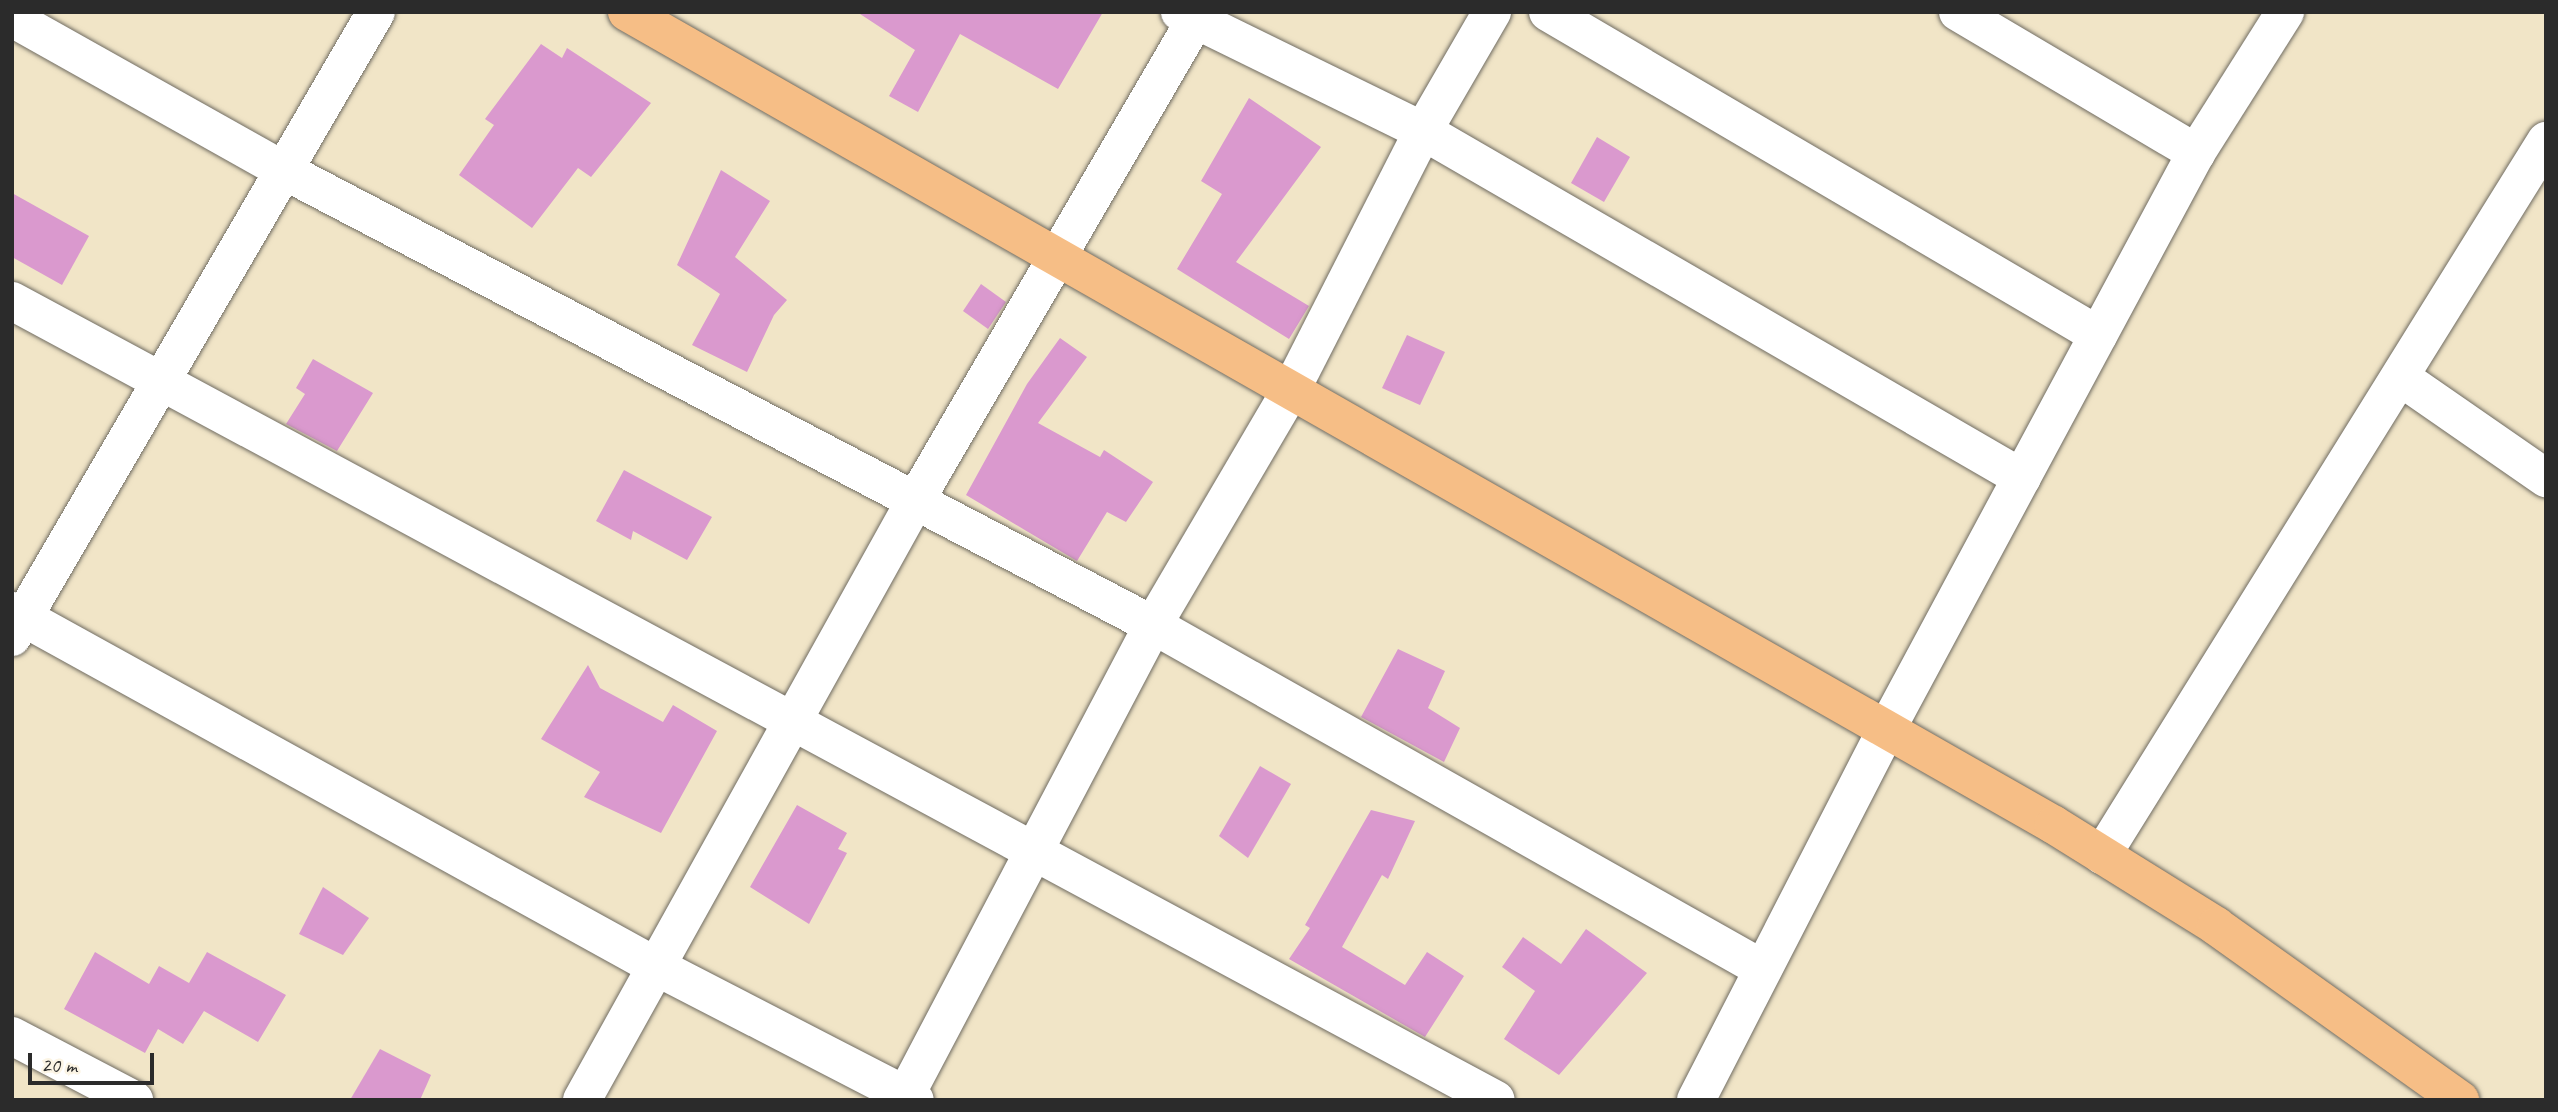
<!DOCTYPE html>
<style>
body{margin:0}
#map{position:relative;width:2558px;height:1112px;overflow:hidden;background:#f1e5c7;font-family:Caveat,sans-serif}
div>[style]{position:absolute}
.building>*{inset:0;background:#da99ce}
.roads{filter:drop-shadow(0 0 2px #706c62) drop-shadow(0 0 2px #706c62)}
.minor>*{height:38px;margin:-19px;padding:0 19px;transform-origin:19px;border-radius:19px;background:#fff}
.major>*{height:38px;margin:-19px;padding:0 19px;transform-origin:19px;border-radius:19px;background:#f6be86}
span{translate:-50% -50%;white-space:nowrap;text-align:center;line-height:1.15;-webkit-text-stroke:6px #fcf5e5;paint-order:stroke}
.frame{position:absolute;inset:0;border:14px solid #2b2b2b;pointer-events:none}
.scale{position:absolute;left:28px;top:1053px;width:126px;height:32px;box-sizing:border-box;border:4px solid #2b2b2b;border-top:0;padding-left:9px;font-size:21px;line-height:24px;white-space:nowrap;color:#2b2b2b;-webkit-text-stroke:5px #fcf5e5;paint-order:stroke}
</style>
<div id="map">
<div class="building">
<div style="clip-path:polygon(857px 12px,1103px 12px,1058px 89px,960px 34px,918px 112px,889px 96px,915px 50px)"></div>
<div style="clip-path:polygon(541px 44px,562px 58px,567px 48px,651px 103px,591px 177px,578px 168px,532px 228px,459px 175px,494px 125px,485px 119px)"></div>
<div style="clip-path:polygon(1249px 98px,1321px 147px,1236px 262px,1309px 306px,1289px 339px,1177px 269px,1222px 194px,1201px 181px)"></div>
<div style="clip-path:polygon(1597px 137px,1630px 157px,1604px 202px,1571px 183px)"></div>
<div style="clip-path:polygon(721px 170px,770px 201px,735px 257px,787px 300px,774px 315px,747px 372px,692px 345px,720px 294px,677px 265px)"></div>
<div style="clip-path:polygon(12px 193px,89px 236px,62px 285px,12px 257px)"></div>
<div style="clip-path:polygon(981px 284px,1006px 302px,988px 329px,963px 311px)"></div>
<div style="clip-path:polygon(1407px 335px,1445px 352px,1420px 405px,1382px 388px)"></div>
<div style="clip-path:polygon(1060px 338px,1087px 357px,1038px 423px,1100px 457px,1104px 450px,1153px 482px,1126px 522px,1107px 512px,1077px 561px,966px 495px,1027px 384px)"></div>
<div style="clip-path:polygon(313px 359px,373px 393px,337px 451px,286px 424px,305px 394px,296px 388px)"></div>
<div style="clip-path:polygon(624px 470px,712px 517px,687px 560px,633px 531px,631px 540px,596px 521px)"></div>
<div style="clip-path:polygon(1398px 649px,1445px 671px,1428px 708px,1460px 728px,1444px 762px,1361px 717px)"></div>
<div style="clip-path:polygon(588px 665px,600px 688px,663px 722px,673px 705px,717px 731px,661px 833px,584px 797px,600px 772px,541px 739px)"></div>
<div style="clip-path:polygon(1260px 766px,1291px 784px,1248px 858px,1219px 836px)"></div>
<div style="clip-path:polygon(797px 805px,847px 833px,838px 849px,847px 853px,809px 924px,750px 887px)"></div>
<div style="clip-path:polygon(1371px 810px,1415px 821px,1388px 879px,1382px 875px,1342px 947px,1405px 985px,1427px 952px,1464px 976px,1425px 1037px,1289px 959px,1310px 928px,1305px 925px)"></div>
<div style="clip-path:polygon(323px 887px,369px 918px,343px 955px,299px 934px)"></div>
<div style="clip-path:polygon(1586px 929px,1647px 973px,1559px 1075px,1504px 1039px,1535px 991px,1502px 967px,1523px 937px,1561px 964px)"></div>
<div style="clip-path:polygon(95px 952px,149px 984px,159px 966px,189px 983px,207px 952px,286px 995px,258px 1042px,204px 1011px,183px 1044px,158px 1029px,145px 1053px,64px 1009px)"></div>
<div style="clip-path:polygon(380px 1049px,431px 1075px,420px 1100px,350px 1100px)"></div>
</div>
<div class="roads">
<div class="minor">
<div style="left:1180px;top:12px;width:271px;rotate:26.1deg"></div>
<div style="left:1423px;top:131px;width:692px;rotate:30.08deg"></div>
<div style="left:1548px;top:12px;width:638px;rotate:30.42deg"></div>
<div style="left:1958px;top:12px;width:277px;rotate:30.6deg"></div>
<div style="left:12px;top:18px;width:311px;rotate:29.3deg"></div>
<div style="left:283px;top:170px;width:982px;rotate:27.61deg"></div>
<div style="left:1153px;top:625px;width:700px;rotate:29.42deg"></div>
<div style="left:12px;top:301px;width:1685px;rotate:28.3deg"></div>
<div style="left:2400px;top:377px;width:178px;rotate:34.7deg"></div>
<div style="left:12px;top:611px;width:737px;rotate:28.9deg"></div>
<div style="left:657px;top:967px;width:290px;rotate:27.3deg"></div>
<div style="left:12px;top:637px;width:723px;rotate:-59.78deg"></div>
<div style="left:2102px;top:855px;width:841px;rotate:-58.12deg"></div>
<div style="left:12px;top:1036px;width:138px;rotate:27.7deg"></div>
<div style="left:582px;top:1100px;width:685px;rotate:-60.93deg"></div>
<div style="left:915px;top:501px;width:566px;rotate:-59.77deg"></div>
<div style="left:903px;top:1100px;width:537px;rotate:-62.24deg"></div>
<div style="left:1153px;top:625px;width:273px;rotate:-59.6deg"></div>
<div style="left:1291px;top:390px;width:291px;rotate:-63deg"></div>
<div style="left:1423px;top:131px;width:138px;rotate:-59.9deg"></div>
<div style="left:1696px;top:1100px;width:414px;rotate:-62.8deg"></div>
<div style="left:1885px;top:732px;width:657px;rotate:-61.76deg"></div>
<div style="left:2196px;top:153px;width:167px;rotate:-57.7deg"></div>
</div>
<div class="major">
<div style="left:627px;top:12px;width:1642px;rotate:29.67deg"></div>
<div style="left:2054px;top:825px;width:191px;rotate:31.9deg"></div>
<div style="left:2216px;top:926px;width:300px;rotate:35.5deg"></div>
</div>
</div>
<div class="frame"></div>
<div class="scale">20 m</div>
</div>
